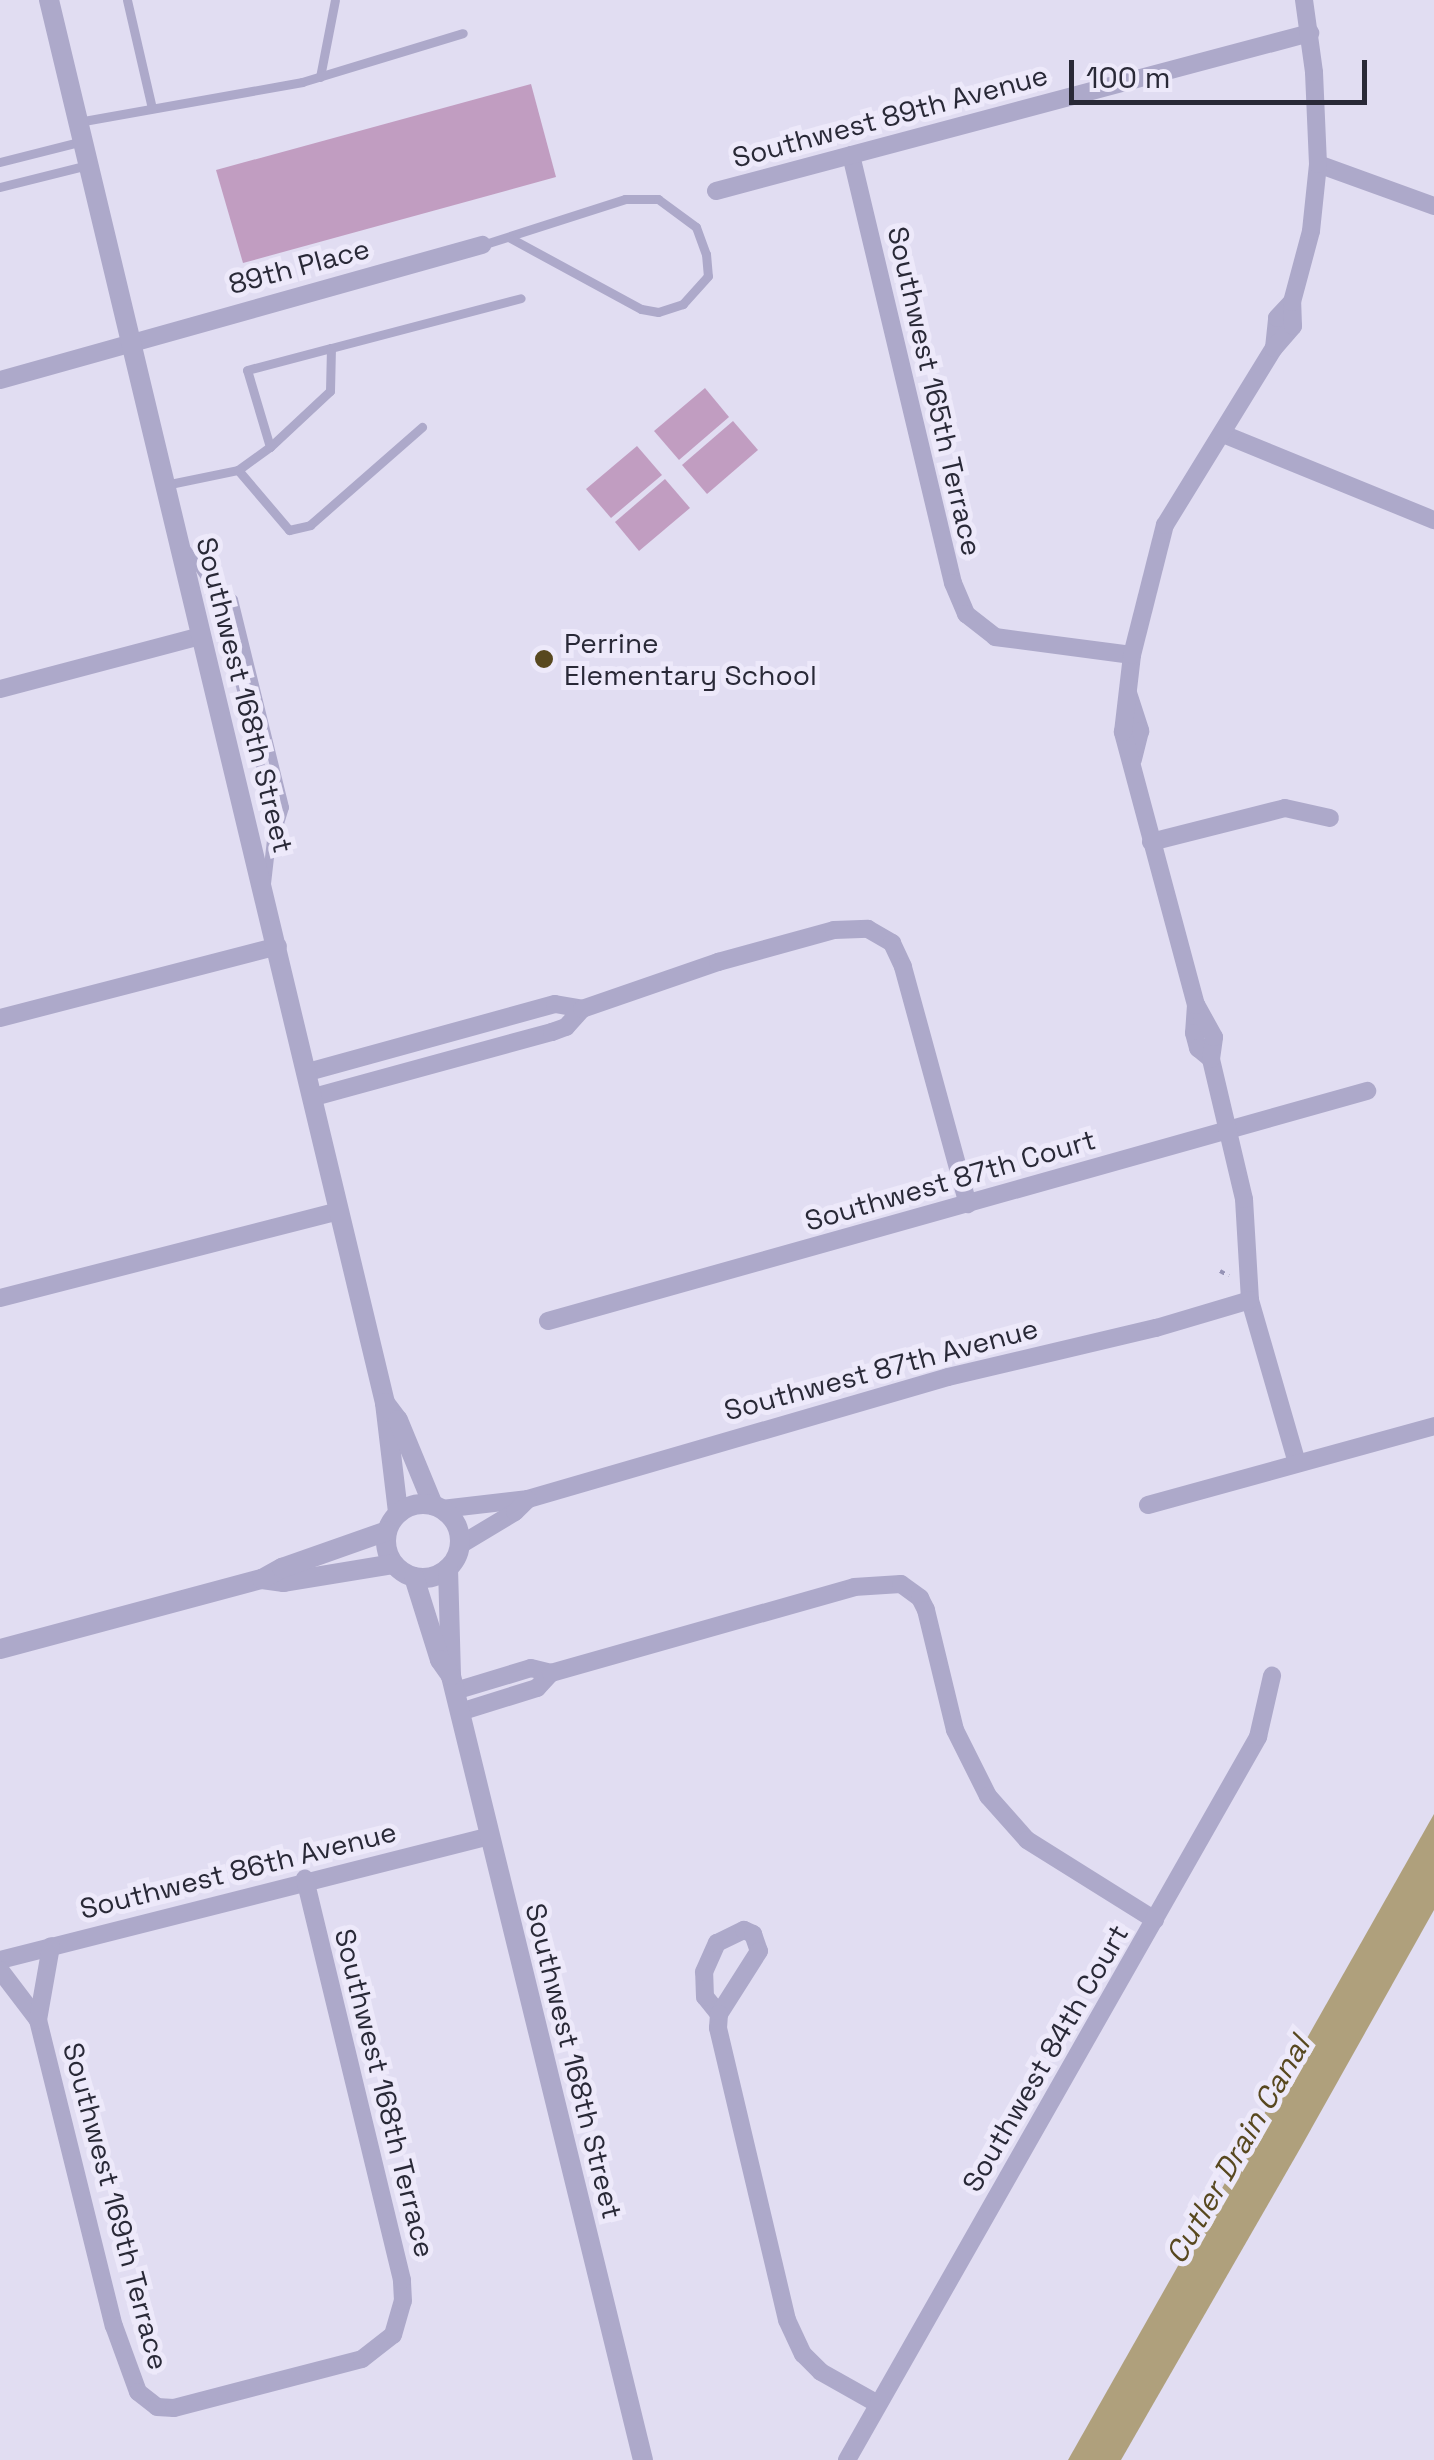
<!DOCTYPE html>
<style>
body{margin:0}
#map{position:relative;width:1434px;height:2460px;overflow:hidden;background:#e1ddf2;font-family:"Space Grotesk",sans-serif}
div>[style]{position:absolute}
.green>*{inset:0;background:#c19dc1}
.water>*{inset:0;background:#afa07c}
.path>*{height:4px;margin-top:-2px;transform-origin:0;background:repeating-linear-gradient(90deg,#9693b6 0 5px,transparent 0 10px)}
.service>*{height:9px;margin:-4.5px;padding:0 4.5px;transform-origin:4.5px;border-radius:4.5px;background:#ada9ca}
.minor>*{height:18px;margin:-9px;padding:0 9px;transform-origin:9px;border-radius:9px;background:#ada9ca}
.tertiary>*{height:20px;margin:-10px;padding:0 10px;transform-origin:10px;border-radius:10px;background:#ada9ca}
.tertiary>.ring{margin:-10px;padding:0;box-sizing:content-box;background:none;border:20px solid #ada9ca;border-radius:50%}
.dots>*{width:28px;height:28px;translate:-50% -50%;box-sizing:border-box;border:5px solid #ede9fa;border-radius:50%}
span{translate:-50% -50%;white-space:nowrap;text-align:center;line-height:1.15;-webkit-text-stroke:10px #ede9fa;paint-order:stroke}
.street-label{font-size:28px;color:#292937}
.poi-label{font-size:28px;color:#292937}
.left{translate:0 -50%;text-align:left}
.water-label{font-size:30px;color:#58481f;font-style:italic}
.scale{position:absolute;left:1069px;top:60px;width:298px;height:45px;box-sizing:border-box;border:5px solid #292937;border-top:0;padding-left:12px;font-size:30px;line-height:35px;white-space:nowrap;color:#292937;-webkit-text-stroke:8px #ede9fa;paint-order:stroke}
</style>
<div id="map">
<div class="green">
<div style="clip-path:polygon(531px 84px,556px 177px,243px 263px,216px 170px)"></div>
<div style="clip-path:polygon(705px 388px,729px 417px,679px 460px,654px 431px)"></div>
<div style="clip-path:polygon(733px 421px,758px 450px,707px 494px,682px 465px)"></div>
<div style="clip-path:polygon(637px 446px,662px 475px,611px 518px,586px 489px)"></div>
<div style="clip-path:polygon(665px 479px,690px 508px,639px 551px,615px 522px)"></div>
</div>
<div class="water">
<div style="clip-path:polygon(1434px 1814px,1434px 1910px,1301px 2147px,1121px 2460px,1068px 2460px)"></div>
</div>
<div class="path">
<div style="left:1220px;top:1271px;width:10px;rotate:29deg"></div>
</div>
<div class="service">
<div style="left:127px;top:0;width:111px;rotate:77deg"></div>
<div style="left:320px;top:77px;width:78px;rotate:-79deg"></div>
<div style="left:78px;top:122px;width:228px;rotate:-10.1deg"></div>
<div style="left:302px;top:82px;width:168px;rotate:-16.9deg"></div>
<div style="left:0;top:162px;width:86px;rotate:-14.2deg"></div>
<div style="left:0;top:187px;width:91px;rotate:-14deg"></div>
<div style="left:482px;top:245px;width:150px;rotate:-17.8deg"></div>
<div style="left:625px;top:199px;width:33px"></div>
<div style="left:658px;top:199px;width:47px;rotate:36.4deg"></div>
<div style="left:696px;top:227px;width:29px;rotate:70deg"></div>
<div style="left:706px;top:254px;width:22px;rotate:85deg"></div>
<div style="left:708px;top:276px;width:38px;rotate:132deg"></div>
<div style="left:683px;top:304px;width:26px;rotate:162deg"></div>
<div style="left:658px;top:312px;width:17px;rotate:-170deg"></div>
<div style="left:641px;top:309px;width:149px;rotate:-151.5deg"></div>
<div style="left:270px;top:447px;width:80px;rotate:-106.6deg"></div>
<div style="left:247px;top:370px;width:87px;rotate:-14.7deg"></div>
<div style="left:238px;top:470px;width:79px;rotate:49.6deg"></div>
<div style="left:289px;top:530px;width:22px;rotate:-13deg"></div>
<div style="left:310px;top:525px;width:149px;rotate:-41.2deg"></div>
<div style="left:165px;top:485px;width:75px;rotate:-11.6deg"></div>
<div style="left:238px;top:470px;width:39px;rotate:-36deg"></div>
<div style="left:270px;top:447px;width:82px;rotate:-43deg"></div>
<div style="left:330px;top:391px;width:43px;rotate:-88.7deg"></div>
<div style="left:331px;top:348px;width:196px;rotate:-14.7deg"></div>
<div style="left:187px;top:550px;width:54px;rotate:56.3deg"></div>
<div style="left:217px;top:595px;width:155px;rotate:75.8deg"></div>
<div style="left:255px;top:745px;width:79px;rotate:76.8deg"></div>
<div style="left:273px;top:822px;width:61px;rotate:96.5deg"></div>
<div style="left:210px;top:579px;width:30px;rotate:41deg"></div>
<div style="left:233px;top:599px;width:214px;rotate:76.2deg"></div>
<div style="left:284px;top:807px;width:28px;rotate:107deg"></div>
</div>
<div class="minor">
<div style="left:851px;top:155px;width:440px;rotate:76.6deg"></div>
<div style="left:953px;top:583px;width:34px;rotate:67deg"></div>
<div style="left:966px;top:614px;width:37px;rotate:38deg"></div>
<div style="left:995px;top:637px;width:138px;rotate:7.5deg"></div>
<div style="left:1318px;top:164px;width:123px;rotate:19.9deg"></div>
<div style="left:716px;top:191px;width:615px;rotate:-14.9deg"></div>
<div style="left:1274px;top:348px;width:30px;rotate:-84deg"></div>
<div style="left:1277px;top:318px;width:22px;rotate:-47deg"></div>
<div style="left:0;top:380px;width:501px;rotate:-15.65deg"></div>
<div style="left:1223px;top:434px;width:228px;rotate:22.2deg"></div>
<div style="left:0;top:689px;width:208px;rotate:-14.8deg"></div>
<div style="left:1128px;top:693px;width:40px;rotate:72deg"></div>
<div style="left:1140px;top:731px;width:29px;rotate:104deg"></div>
<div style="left:1151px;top:842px;width:138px;rotate:-14.2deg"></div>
<div style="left:1285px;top:808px;width:46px;rotate:12.5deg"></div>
<div style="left:1196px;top:1005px;width:28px;rotate:94deg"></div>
<div style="left:1194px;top:1033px;width:16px;rotate:75deg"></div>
<div style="left:1198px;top:1048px;width:17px;rotate:40deg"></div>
<div style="left:0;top:1018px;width:287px;rotate:-14.5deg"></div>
<div style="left:308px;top:1072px;width:256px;rotate:-15.4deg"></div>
<div style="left:555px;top:1004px;width:27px;rotate:10deg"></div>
<div style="left:314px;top:1097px;width:247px;rotate:-15.3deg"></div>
<div style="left:552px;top:1032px;width:15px;rotate:-20deg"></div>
<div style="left:566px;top:1027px;width:24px;rotate:-48deg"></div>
<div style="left:582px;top:1009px;width:144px;rotate:-19.1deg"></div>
<div style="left:718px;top:962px;width:120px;rotate:-15.4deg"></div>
<div style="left:834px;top:930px;width:34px;rotate:-2deg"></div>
<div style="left:868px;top:929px;width:28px;rotate:30deg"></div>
<div style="left:892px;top:943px;width:26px;rotate:65deg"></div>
<div style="left:903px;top:967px;width:246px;rotate:74.7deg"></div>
<div style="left:0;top:1298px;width:350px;rotate:-14.4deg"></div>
<div style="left:548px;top:1321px;width:851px;rotate:-15.69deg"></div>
<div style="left:1297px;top:1463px;width:170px;rotate:-106.1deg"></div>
<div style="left:1250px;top:1300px;width:101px;rotate:-93.4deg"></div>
<div style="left:1244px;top:1199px;width:144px;rotate:-103.3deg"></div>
<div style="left:1211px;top:1059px;width:22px;rotate:-82deg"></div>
<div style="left:1214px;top:1037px;width:37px;rotate:-119deg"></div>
<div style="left:1196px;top:1005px;width:283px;rotate:-105deg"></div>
<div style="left:1123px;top:732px;width:78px;rotate:-83.3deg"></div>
<div style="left:1132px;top:655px;width:134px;rotate:-75.8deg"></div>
<div style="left:1165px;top:525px;width:208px;rotate:-58.4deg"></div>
<div style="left:1274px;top:348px;width:29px;rotate:-49deg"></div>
<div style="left:1293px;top:326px;width:24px;rotate:-92deg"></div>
<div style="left:1292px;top:302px;width:73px;rotate:-75deg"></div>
<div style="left:1311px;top:231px;width:67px;rotate:-84deg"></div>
<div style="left:1318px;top:164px;width:92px;rotate:-92.5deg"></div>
<div style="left:1314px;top:72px;width:73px;rotate:-97.9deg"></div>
<div style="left:1148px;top:1505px;width:297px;rotate:-15.4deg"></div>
<div style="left:442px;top:1509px;width:87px;rotate:-6.6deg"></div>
<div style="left:528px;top:1499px;width:437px;rotate:-16.2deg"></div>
<div style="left:948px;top:1377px;width:214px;rotate:-13.3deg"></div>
<div style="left:1156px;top:1328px;width:98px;rotate:-16.6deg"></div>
<div style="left:460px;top:1545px;width:64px;rotate:-31deg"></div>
<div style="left:515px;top:1512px;width:18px;rotate:-45deg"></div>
<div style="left:455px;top:1691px;width:79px;rotate:-16.8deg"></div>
<div style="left:531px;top:1668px;width:21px;rotate:14deg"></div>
<div style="left:460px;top:1712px;width:81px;rotate:-17.3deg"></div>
<div style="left:537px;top:1688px;width:21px;rotate:-47deg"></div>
<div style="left:551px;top:1673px;width:315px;rotate:-15.8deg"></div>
<div style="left:854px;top:1587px;width:47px;rotate:-3.7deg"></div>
<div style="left:901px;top:1584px;width:24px;rotate:36deg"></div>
<div style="left:920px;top:1598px;width:13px;rotate:63deg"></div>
<div style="left:926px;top:1610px;width:123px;rotate:76.4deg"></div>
<div style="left:955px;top:1730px;width:74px;rotate:63.4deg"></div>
<div style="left:988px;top:1796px;width:59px;rotate:48.4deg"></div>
<div style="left:1027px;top:1840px;width:151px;rotate:32deg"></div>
<div style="left:0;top:1960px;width:505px;rotate:-14.2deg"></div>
<div style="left:0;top:1970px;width:63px;rotate:52.8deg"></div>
<div style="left:38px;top:2020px;width:315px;rotate:76.1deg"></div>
<div style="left:114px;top:2326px;width:70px;rotate:70deg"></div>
<div style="left:138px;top:2392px;width:24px;rotate:38deg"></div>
<div style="left:157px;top:2407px;width:17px;rotate:3deg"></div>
<div style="left:174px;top:2408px;width:194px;rotate:-14.6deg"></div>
<div style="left:362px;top:2359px;width:39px;rotate:-38deg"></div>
<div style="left:393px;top:2335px;width:35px;rotate:-74deg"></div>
<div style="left:403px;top:2301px;width:21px;rotate:-93deg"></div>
<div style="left:402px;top:2280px;width:413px;rotate:-103.6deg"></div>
<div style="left:719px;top:2014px;width:22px;rotate:-129deg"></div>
<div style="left:705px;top:1997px;width:25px;rotate:-92deg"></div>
<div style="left:704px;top:1972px;width:32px;rotate:-66deg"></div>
<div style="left:717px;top:1943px;width:30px;rotate:-26deg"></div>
<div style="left:744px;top:1930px;width:10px;rotate:24deg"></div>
<div style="left:753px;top:1934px;width:18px;rotate:71deg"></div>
<div style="left:759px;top:1951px;width:75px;rotate:122.4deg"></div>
<div style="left:719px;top:2014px;width:14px;rotate:94deg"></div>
<div style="left:718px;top:2028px;width:300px;rotate:76.7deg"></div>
<div style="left:787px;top:2320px;width:38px;rotate:65deg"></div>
<div style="left:803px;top:2354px;width:25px;rotate:45deg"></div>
<div style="left:821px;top:2372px;width:65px;rotate:29.3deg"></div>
<div style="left:38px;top:2020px;width:75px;rotate:-80deg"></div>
<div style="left:847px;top:2460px;width:832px;rotate:-60.38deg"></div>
<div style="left:1258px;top:1737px;width:63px;rotate:-77.1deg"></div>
</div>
<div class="tertiary">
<div style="left:49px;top:0;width:1443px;rotate:76.53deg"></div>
<div style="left:385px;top:1403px;width:110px;rotate:83.2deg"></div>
<div style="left:385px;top:1403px;width:21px;rotate:53deg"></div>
<div style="left:398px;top:1420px;width:92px;rotate:67.6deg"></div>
<div class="ring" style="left:386px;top:1504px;width:54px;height:54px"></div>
<div style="left:448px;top:1568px;width:108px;rotate:88.4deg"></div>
<div style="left:451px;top:1676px;width:807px;rotate:76.24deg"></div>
<div style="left:414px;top:1577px;width:87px;rotate:72.6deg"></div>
<div style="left:440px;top:1660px;width:19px;rotate:55deg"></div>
<div style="left:262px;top:1579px;width:22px;rotate:8deg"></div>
<div style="left:284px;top:1582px;width:110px;rotate:-9.4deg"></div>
<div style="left:0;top:1649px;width:271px;rotate:-15deg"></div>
<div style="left:262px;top:1579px;width:23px;rotate:-29deg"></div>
<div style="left:282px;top:1568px;width:111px;rotate:-19.4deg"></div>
</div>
<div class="dots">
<div style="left:544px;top:659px;background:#58481f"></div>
</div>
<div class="street-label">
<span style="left:890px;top:116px;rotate:-15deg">Southwest 89th Avenue</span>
<span style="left:299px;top:266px;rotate:-15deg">89th Place</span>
<span style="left:935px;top:391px;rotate:77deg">Southwest 165th Terrace</span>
<span style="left:245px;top:695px;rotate:76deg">Southwest 168th Street</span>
<span style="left:950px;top:1180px;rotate:-16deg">Southwest 87th Court</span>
<span style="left:881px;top:1369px;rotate:-15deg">Southwest 87th Avenue</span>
<span style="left:238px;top:1870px;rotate:-14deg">Southwest 86th Avenue</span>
<span style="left:1045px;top:2058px;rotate:-60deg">Southwest 84th Court</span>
<span style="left:574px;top:2061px;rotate:76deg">Southwest 168th Street</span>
<span style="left:385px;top:2093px;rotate:76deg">Southwest 168th Terrace</span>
<span style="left:116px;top:2206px;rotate:75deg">Southwest 169th Terrace</span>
</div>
<div class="poi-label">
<span class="left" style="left:564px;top:659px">Perrine<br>Elementary School</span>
</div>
<div class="water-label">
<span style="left:1238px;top:2150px;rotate:-60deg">Cutler Drain Canal</span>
</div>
<div class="scale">100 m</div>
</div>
